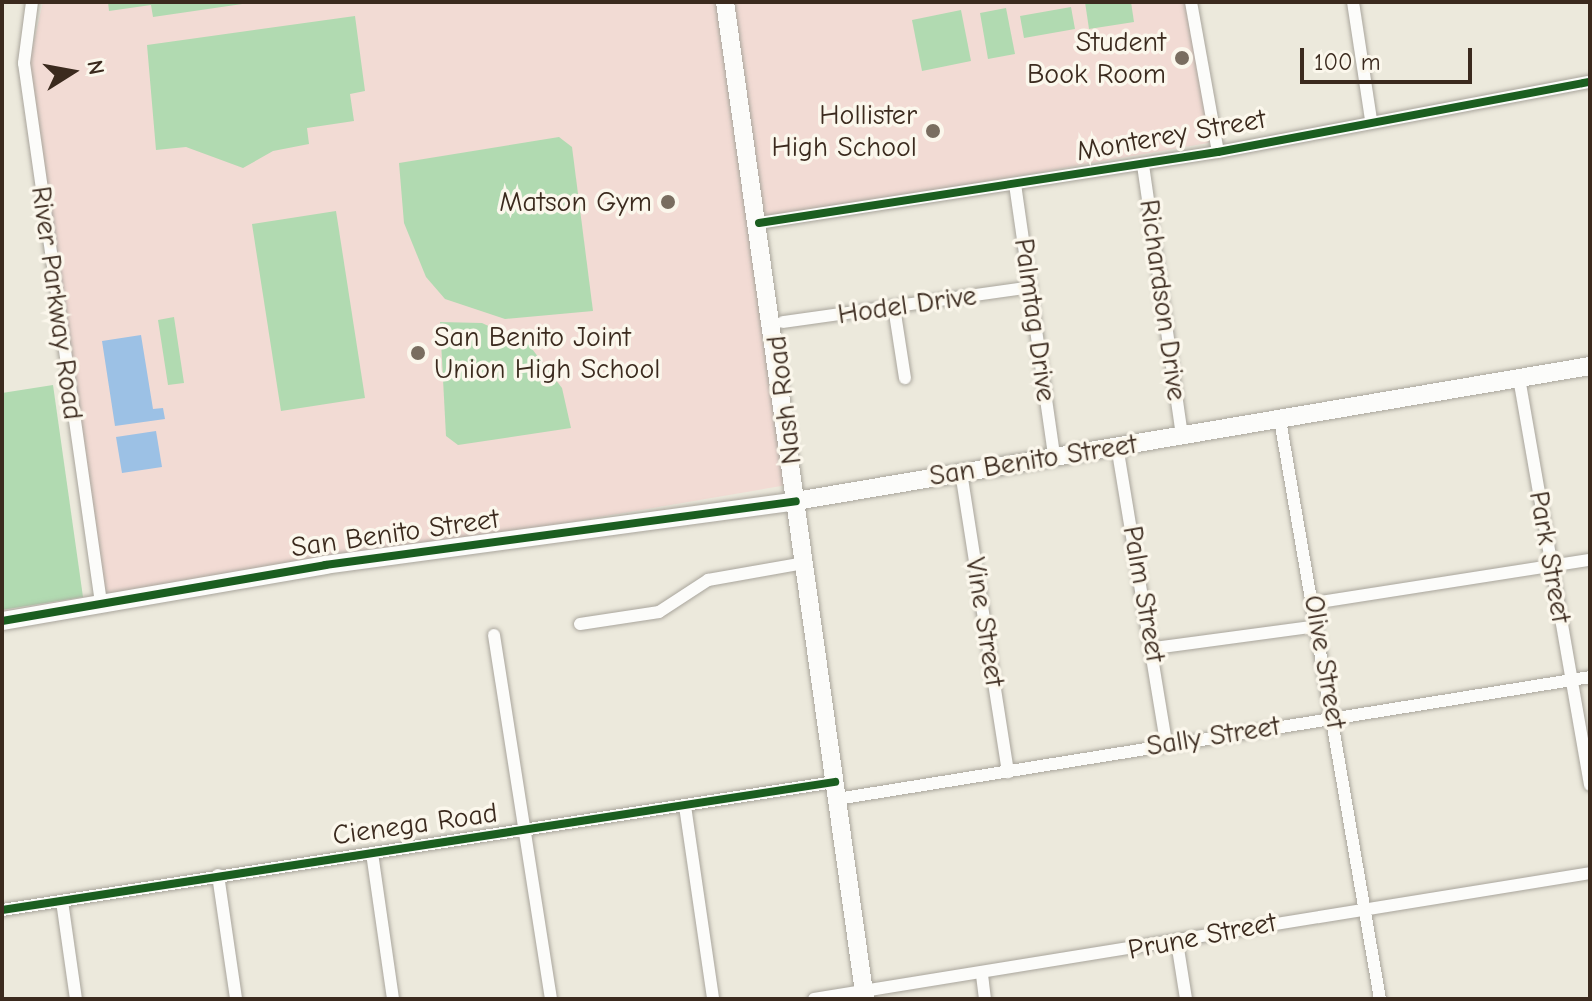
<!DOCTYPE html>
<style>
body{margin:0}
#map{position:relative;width:1592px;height:1001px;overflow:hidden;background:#ece9dc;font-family:"Comic Neue",sans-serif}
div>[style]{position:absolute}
.built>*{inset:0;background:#f2dbd4}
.green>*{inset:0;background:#b1dab1}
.water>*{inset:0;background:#9cc1e5}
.roads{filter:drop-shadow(0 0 2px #a9a59c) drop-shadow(0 0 2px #a9a59c)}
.street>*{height:12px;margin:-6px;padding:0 6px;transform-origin:6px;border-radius:6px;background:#fcfcfa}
.secondary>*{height:18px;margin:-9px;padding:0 9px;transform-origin:9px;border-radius:9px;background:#fcfcfa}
.cycleway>*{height:8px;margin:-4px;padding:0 4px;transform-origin:4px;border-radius:4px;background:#1b5e20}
.dots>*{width:22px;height:22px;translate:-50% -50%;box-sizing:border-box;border:4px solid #fbf7ec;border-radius:50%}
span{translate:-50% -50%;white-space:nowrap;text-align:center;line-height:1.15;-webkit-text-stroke:7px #fbf7ec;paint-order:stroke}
.poi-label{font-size:28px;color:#3b2a1e}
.right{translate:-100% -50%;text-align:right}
.left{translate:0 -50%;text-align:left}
.street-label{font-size:28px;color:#3b2a1e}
.frame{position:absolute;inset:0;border:4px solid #3b2a1e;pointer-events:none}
.north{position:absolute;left:32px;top:32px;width:80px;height:80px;-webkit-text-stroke:6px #fbf7ec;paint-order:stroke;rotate:79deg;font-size:22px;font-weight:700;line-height:32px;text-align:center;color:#3b2a1e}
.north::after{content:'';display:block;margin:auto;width:28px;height:36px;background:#3b2a1e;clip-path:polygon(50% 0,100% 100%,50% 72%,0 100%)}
.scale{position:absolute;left:1300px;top:48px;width:172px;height:36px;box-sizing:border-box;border:4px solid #3b2a1e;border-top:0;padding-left:10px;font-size:24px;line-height:28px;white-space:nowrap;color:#3b2a1e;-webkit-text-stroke:6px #fbf7ec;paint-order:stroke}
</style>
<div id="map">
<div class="built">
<div style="clip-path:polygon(43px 2px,1188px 2px,1214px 142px,753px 222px,787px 485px,99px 603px,27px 72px)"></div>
</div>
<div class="green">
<div style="clip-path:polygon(108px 2px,256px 2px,153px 17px,151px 5px,109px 11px)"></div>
<div style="clip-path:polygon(1085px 2px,1131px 2px,1134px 22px,1089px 29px)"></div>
<div style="clip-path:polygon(1071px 7px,1075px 29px,1024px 38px,1020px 16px)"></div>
<div style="clip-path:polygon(1006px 8px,1015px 54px,988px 59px,980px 13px)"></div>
<div style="clip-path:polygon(961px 10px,971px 61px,922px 71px,912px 20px)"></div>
<div style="clip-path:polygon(355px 16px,365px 91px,350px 94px,354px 121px,307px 128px,309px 144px,273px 151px,243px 168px,186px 147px,156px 150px,147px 45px)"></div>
<div style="clip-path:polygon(559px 137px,572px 147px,593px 311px,505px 319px,445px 299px,426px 277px,404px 223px,399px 163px)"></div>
<div style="clip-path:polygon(336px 211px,365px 398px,281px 411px,252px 224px)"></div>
<div style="clip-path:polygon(174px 317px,184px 383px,168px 385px,158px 320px)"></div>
<div style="clip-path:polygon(440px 322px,482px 323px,529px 345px,562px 388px,571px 428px,458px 445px,446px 436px)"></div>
<div style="clip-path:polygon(53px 385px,83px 597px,2px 610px,2px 393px)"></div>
</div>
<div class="water">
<div style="clip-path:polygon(141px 335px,153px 409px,163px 408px,165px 419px,115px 426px,102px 341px)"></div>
<div style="clip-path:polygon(156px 431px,162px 467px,122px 473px,116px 437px)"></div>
</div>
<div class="roads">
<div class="street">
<div style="left:32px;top:2px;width:62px;rotate:97.5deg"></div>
<div style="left:24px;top:63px;width:545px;rotate:81.88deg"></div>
<div style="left:1191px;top:2px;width:152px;rotate:79.8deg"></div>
<div style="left:1353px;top:2px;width:118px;rotate:81.3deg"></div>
<div style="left:1143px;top:165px;width:273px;rotate:81.8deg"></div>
<div style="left:1015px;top:184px;width:275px;rotate:81.8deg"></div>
<div style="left:759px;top:223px;width:464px;rotate:-8.8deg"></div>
<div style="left:1218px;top:152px;width:379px;rotate:-10.7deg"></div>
<div style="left:894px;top:307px;width:72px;rotate:81.2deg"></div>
<div style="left:783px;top:322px;width:250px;rotate:-8deg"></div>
<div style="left:1519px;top:378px;width:413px;rotate:80.1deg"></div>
<div style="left:1280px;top:420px;width:588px;rotate:80.2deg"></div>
<div style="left:1117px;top:446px;width:301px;rotate:80.6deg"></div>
<div style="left:961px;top:472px;width:304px;rotate:81.1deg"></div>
<div style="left:1314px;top:603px;width:279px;rotate:-8.9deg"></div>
<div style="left:580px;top:624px;width:80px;rotate:-8.6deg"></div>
<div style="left:659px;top:612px;width:59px;rotate:-33.1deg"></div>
<div style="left:708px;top:580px;width:97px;rotate:-10deg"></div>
<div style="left:494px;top:635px;width:368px;rotate:81.1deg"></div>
<div style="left:1155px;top:648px;width:163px;rotate:-7.7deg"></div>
<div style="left:837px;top:799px;width:763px;rotate:-9.2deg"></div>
<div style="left:685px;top:806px;width:195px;rotate:81.7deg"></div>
<div style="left:372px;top:853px;width:148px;rotate:81.8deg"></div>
<div style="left:218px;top:875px;width:125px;rotate:81.7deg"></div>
<div style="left:62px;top:901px;width:99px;rotate:81.9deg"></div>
<div style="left:2px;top:910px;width:843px;rotate:-8.74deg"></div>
<div style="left:1177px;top:942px;width:58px;rotate:81deg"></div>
<div style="left:982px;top:975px;width:24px;rotate:83deg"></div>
<div style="left:814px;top:999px;width:786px;rotate:-9.22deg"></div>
</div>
<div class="secondary">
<div style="left:725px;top:2px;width:1007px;rotate:82.01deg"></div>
<div style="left:2px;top:621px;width:328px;rotate:-9.8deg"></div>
<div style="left:325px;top:565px;width:475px;rotate:-7.7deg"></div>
<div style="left:796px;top:501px;width:805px;rotate:-9.65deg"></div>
</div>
</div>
<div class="cycleway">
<div style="left:759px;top:223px;width:464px;rotate:-8.8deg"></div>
<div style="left:1218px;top:152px;width:379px;rotate:-10.7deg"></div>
<div style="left:2px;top:621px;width:328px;rotate:-9.8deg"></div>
<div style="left:325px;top:565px;width:475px;rotate:-7.7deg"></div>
<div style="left:2px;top:910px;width:843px;rotate:-8.74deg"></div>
</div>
<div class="dots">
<div style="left:1182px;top:58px;background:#796d60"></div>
<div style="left:933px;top:131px;background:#796d60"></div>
<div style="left:668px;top:202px;background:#796d60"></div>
<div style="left:418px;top:353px;background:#796d60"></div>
</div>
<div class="poi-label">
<span class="right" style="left:1166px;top:58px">Student<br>Book Room</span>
<span class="right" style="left:917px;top:131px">Hollister<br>High School</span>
<span class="right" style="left:652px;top:202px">Matson Gym</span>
<span class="left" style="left:434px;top:353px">San Benito Joint<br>Union High School</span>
</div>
<div class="street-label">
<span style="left:1171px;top:135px;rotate:-10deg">Monterey Street</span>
<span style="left:1163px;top:300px;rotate:82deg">Richardson Drive</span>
<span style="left:57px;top:303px;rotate:82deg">River Parkway Road</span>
<span style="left:907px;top:305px;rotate:-8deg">Hodel Drive</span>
<span style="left:1035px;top:320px;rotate:82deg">Palmtag Drive</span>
<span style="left:784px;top:400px;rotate:-97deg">Nash Road</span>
<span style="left:1033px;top:460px;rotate:-9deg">San Benito Street</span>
<span style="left:395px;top:533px;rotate:-8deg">San Benito Street</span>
<span style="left:1550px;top:557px;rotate:80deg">Park Street</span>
<span style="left:1144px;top:594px;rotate:80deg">Palm Street</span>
<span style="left:985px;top:622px;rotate:81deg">Vine Street</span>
<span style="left:1325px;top:662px;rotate:80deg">Olive Street</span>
<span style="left:1213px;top:736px;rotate:-9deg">Sally Street</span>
<span style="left:415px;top:824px;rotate:-8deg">Cienega Road</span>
<span style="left:1202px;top:936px;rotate:-11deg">Prune Street</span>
</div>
<div class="frame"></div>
<div class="north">N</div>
<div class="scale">100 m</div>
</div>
